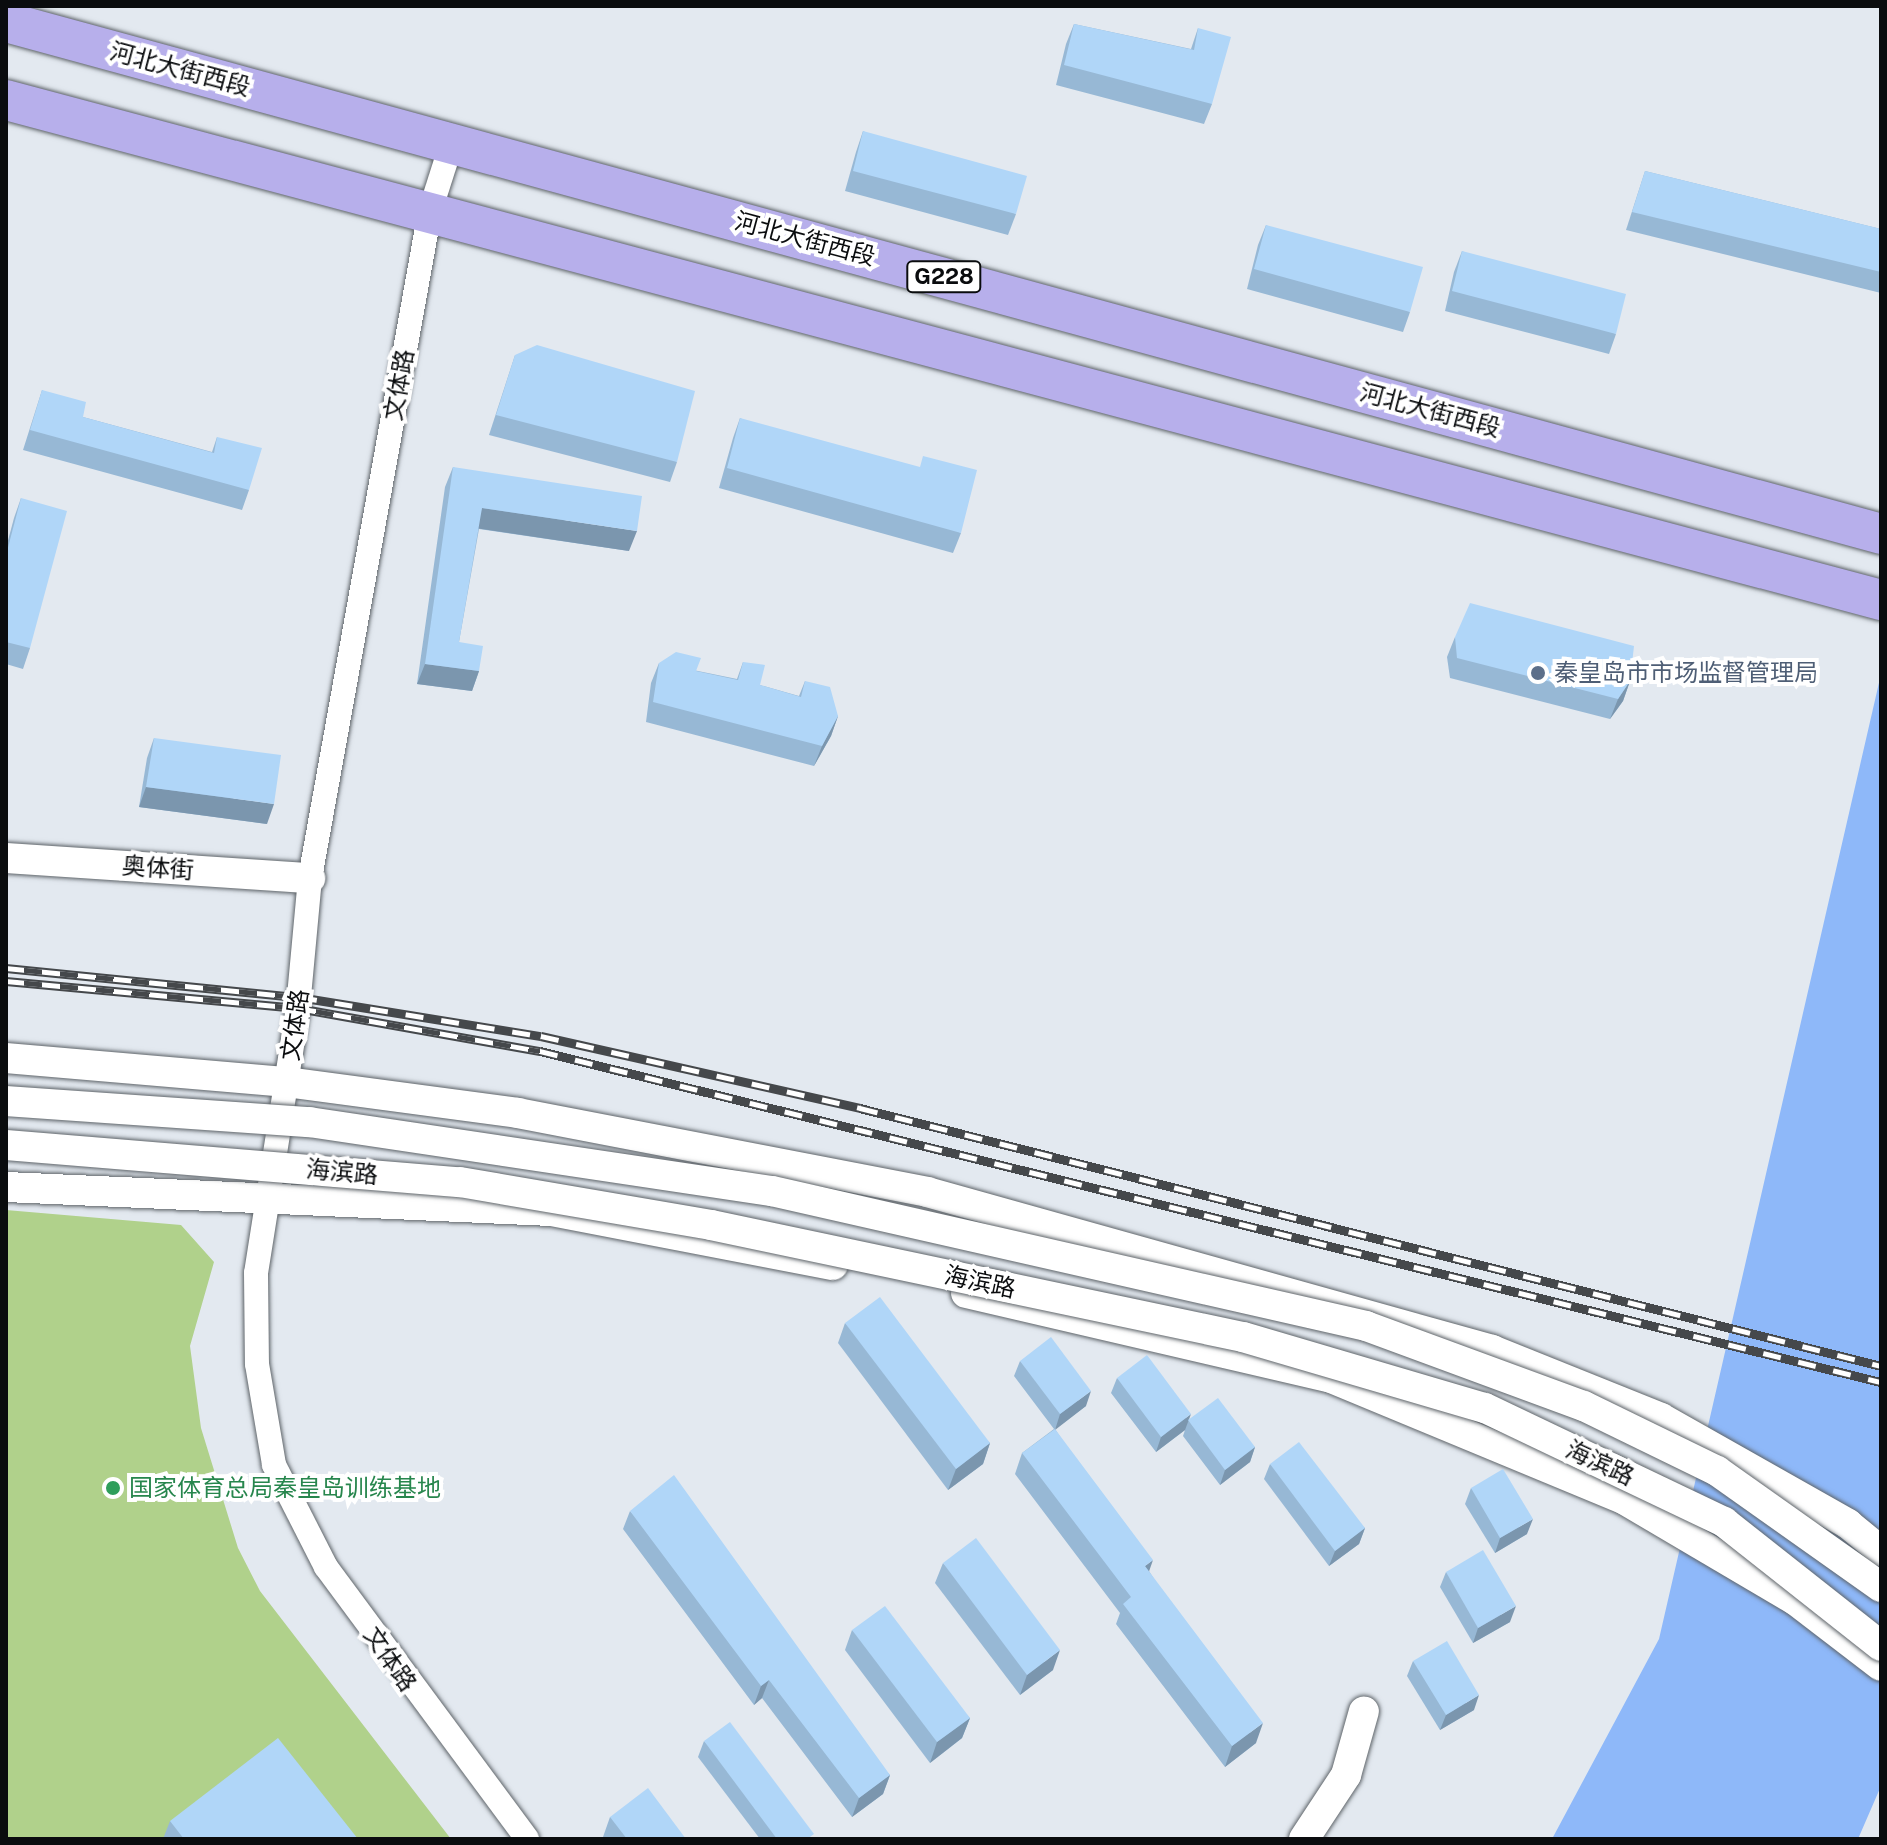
<!DOCTYPE html>
<meta charset="utf-8">
<style>
body{margin:0}
#map{position:relative;width:1887px;height:1845px;overflow:hidden;background:#e3e9f0;font-family:"Public Sans","Noto Sans SC",sans-serif}
div>[style]{position:absolute}
.green>*{inset:0;background:#b0d18b}
.water>*{inset:0;background:#8eb8f9}
.roads{filter:drop-shadow(0 0 2px #5e6469) drop-shadow(0 0 2px #5e6469)}
.minor>*{height:24px;margin:-12px;padding:0 12px;transform-origin:12px;border-radius:12px;background:#fff}
.tertiary>*{height:30px;margin:-15px;padding:0 15px;transform-origin:15px;border-radius:15px;background:#fff}
.trunk>*{height:40px;margin:-20px;padding:0 20px;transform-origin:20px;border-radius:20px;background:#b7afeb}
.rail>*{height:9px;margin-top:-4.5px;transform-origin:0;background:repeating-linear-gradient(90deg,#fff 0 18px,#45484b 0 36px);box-sizing:border-box;border-block:2px solid #45484b}
.bridges{filter:drop-shadow(0 0 2px #5e6469) drop-shadow(0 0 2px #5e6469)}
.tertiary-bridge>*{height:30px;margin:-15px;padding:0 15px;transform-origin:15px;border-radius:15px;background:#fff}
.wall>*{inset:0;background:#97b8d5}
.shaded-wall>*{inset:0;background:#7b96ae}
.building>*{inset:0;background:#b0d6f8}
.dots>*{width:22px;height:22px;translate:-50% -50%;box-sizing:border-box;border:4px solid #fff;border-radius:50%}
span{translate:-50% -50%;white-space:nowrap;text-align:center;line-height:1.15;-webkit-text-stroke:8px #fff;paint-order:stroke}
.shield-label span{padding:2px 6px;background:#fff;border:2px solid;border-radius:6px;-webkit-text-stroke-width:0}
.shield-label{font-size:22px;color:#0a0c0e;font-weight:700}
.street-label{font-size:24px;color:#0a0c0e}
.service-label{font-size:24px;color:#4e5e75}
.left{translate:0 -50%;text-align:left}
.leisure-label{font-size:24px;color:#27864d}
.frame{position:absolute;inset:0;border:8px solid #0a0c0e;pointer-events:none}
</style>
<div id="map">
<div class="green">
<div style="clip-path:polygon(6px 1210px,181px 1225px,214px 1262px,190px 1346px,201px 1428px,238px 1548px,260px 1591px,451px 1839px,6px 1839px)"></div>
</div>
<div class="water">
<div style="clip-path:polygon(1881px 674px,1881px 1786px,1858px 1839px,1552px 1839px,1659px 1639px)"></div>
</div>
<div class="roads">
<div class="minor">
<div style="left:452px;top:142px;width:72px;rotate:107.7deg"></div>
<div style="left:430px;top:211px;width:678px;rotate:100.2deg"></div>
<div style="left:310px;top:878px;width:131px;rotate:95.3deg"></div>
<div style="left:298px;top:1008px;width:268px;rotate:99deg"></div>
<div style="left:256px;top:1273px;width:91px;rotate:89.4deg"></div>
<div style="left:257px;top:1364px;width:102px;rotate:80.4deg"></div>
<div style="left:274px;top:1465px;width:114px;rotate:63deg"></div>
<div style="left:326px;top:1567px;width:338px;rotate:53.5deg"></div>
</div>
<div class="tertiary">
<div style="left:6px;top:858px;width:305px;rotate:3.8deg"></div>
<div style="left:6px;top:1058px;width:282px;rotate:4.9deg"></div>
<div style="left:287px;top:1082px;width:233px;rotate:7.6deg"></div>
<div style="left:518px;top:1113px;width:417px;rotate:10.9deg"></div>
<div style="left:927px;top:1192px;width:587px;rotate:15.62deg"></div>
<div style="left:1492px;top:1350px;width:182px;rotate:21.9deg"></div>
<div style="left:1661px;top:1418px;width:215px;rotate:29.5deg"></div>
<div style="left:1848px;top:1524px;width:43px;rotate:39.3deg"></div>
<div style="left:6px;top:1187px;width:547px;rotate:2.52deg"></div>
<div style="left:552px;top:1211px;width:286px;rotate:10.9deg"></div>
<div style="left:966px;top:1293px;width:375px;rotate:13.1deg"></div>
<div style="left:1331px;top:1378px;width:318px;rotate:22.5deg"></div>
<div style="left:1625px;top:1500px;width:197px;rotate:30.5deg"></div>
<div style="left:1795px;top:1600px;width:108px;rotate:37.5deg"></div>
<div style="left:1304px;top:1839px;width:77px;rotate:-56.7deg"></div>
<div style="left:1346px;top:1775px;width:66px;rotate:-74.3deg"></div>
</div>
<div class="trunk">
<div style="left:6px;top:22px;width:1944px;rotate:15.27deg"></div>
<div style="left:6px;top:100px;width:1941px;rotate:14.93deg"></div>
</div>
</div>
<div class="rail">
<div style="left:6px;top:968px;width:294px;rotate:5.7deg"></div>
<div style="left:299px;top:997px;width:245px;rotate:9.2deg"></div>
<div style="left:541px;top:1036px;width:327px;rotate:12.7deg"></div>
<div style="left:860px;top:1108px;width:1053px;rotate:14.18deg"></div>
<div style="left:6px;top:981px;width:293px;rotate:5.3deg"></div>
<div style="left:298px;top:1008px;width:246px;rotate:10.1deg"></div>
<div style="left:540px;top:1051px;width:1381px;rotate:13.87deg"></div>
</div>
<div class="bridges">
<div class="tertiary-bridge">
<div style="left:6px;top:1101px;width:304px;rotate:4deg"></div>
<div style="left:309px;top:1122px;width:468px;rotate:8.5deg"></div>
<div style="left:772px;top:1191px;width:609px;rotate:12.8deg"></div>
<div style="left:1366px;top:1326px;width:232px;rotate:20.2deg"></div>
<div style="left:1584px;top:1406px;width:148px;rotate:26deg"></div>
<div style="left:1717px;top:1471px;width:201px;rotate:35.3deg"></div>
<div style="left:6px;top:1145px;width:456px;rotate:4.7deg"></div>
<div style="left:460px;top:1182px;width:255px;rotate:9.7deg"></div>
<div style="left:711px;top:1225px;width:544px;rotate:11.89deg"></div>
<div style="left:1243px;top:1337px;width:252px;rotate:16.4deg"></div>
<div style="left:1485px;top:1408px;width:265px;rotate:25.5deg"></div>
<div style="left:1724px;top:1522px;width:200px;rotate:38.3deg"></div>
</div>
</div>
<div class="wall">
<div style="clip-path:polygon(1074px 24px,1191px 49px,1198px 28px,1212px 104px,1204px 124px,1056px 85px,1066px 44px)"></div>
<div style="clip-path:polygon(863px 131px,1016px 214px,1008px 235px,845px 191px,856px 152px)"></div>
<div style="clip-path:polygon(1645px 171px,1881px 229px,1881px 293px,1626px 230px)"></div>
<div style="clip-path:polygon(1266px 225px,1410px 312px,1403px 332px,1247px 289px,1258px 245px)"></div>
<div style="clip-path:polygon(1462px 251px,1616px 334px,1609px 354px,1445px 311px,1454px 272px)"></div>
<div style="clip-path:polygon(515px 355px,677px 462px,670px 482px,489px 435px)"></div>
<div style="clip-path:polygon(42px 390px,83px 417px,212px 452px,217px 437px,249px 490px,242px 510px,23px 450px)"></div>
<div style="clip-path:polygon(740px 418px,961px 533px,953px 553px,719px 488px,733px 438px)"></div>
<div style="clip-path:polygon(453px 467px,629px 551px,479px 529px,459px 642px,479px 671px,472px 691px,417px 684px,445px 487px)"></div>
<div style="clip-path:polygon(21px 498px,30px 648px,23px 669px,6px 664px,6px 548px,14px 518px)"></div>
<div style="clip-path:polygon(1455px 637px,1630px 681px,1623px 701px,1610px 719px,1450px 678px,1447px 657px)"></div>
<div style="clip-path:polygon(743px 662px,760px 685px,799px 696px,805px 681px,838px 716px,831px 736px,814px 766px,646px 722px,651px 683px,659px 663px,737px 679px)"></div>
<div style="clip-path:polygon(154px 738px,267px 824px,139px 807px,147px 758px)"></div>
<div style="clip-path:polygon(845px 1323px,990px 1443px,983px 1464px,948px 1490px,838px 1343px)"></div>
<div style="clip-path:polygon(1020px 1361px,1086px 1406px,1055px 1429px,1149px 1571px,1256px 1743px,1225px 1767px,1116px 1624px,1120px 1613px,1015px 1474px,1022px 1453px,1054px 1429px,1014px 1376px)"></div>
<div style="clip-path:polygon(1117px 1378px,1189px 1420px,1255px 1447px,1250px 1462px,1220px 1485px,1183px 1436px,1185px 1430px,1156px 1452px,1111px 1393px)"></div>
<div style="clip-path:polygon(1270px 1464px,1365px 1528px,1359px 1544px,1329px 1566px,1264px 1479px)"></div>
<div style="clip-path:polygon(1471px 1488px,1527px 1534px,1495px 1553px,1465px 1504px)"></div>
<div style="clip-path:polygon(630px 1511px,890px 1775px,883px 1794px,852px 1817px,762px 1698px,754px 1705px,623px 1529px)"></div>
<div style="clip-path:polygon(943px 1563px,1053px 1670px,1020px 1695px,935px 1583px)"></div>
<div style="clip-path:polygon(1446px 1572px,1510px 1622px,1473px 1643px,1440px 1587px)"></div>
<div style="clip-path:polygon(852px 1630px,970px 1718px,962px 1738px,930px 1763px,845px 1650px)"></div>
<div style="clip-path:polygon(1413px 1661px,1474px 1710px,1440px 1730px,1407px 1676px)"></div>
<div style="clip-path:polygon(704px 1741px,812px 1839px,760px 1839px,698px 1757px)"></div>
<div style="clip-path:polygon(610px 1817px,686px 1839px,604px 1839px,603px 1837px)"></div>
<div style="clip-path:polygon(170px 1821px,358px 1839px,163px 1839px)"></div>
</div>
<div class="shaded-wall">
<div style="clip-path:polygon(482px 508px,637px 531px,629px 551px,475px 528px)"></div>
<div style="clip-path:polygon(425px 664px,479px 671px,472px 691px,417px 684px)"></div>
<div style="clip-path:polygon(1630px 681px,1623px 701px,1610px 719px,1618px 699px)"></div>
<div style="clip-path:polygon(838px 716px,831px 736px,814px 766px,822px 746px)"></div>
<div style="clip-path:polygon(146px 787px,274px 804px,267px 824px,139px 807px)"></div>
<div style="clip-path:polygon(1091px 1391px,1086px 1406px,1055px 1430px,1060px 1414px)"></div>
<div style="clip-path:polygon(1191px 1414px,1185px 1430px,1156px 1452px,1161px 1437px)"></div>
<div style="clip-path:polygon(990px 1443px,983px 1464px,948px 1490px,956px 1469px)"></div>
<div style="clip-path:polygon(1255px 1447px,1250px 1462px,1220px 1485px,1225px 1470px)"></div>
<div style="clip-path:polygon(1533px 1519px,1527px 1534px,1495px 1553px,1500px 1538px)"></div>
<div style="clip-path:polygon(1365px 1528px,1359px 1544px,1329px 1566px,1335px 1551px)"></div>
<div style="clip-path:polygon(1153px 1560px,1146px 1580px,1145px 1566px)"></div>
<div style="clip-path:polygon(1516px 1606px,1510px 1622px,1473px 1643px,1478px 1628px)"></div>
<div style="clip-path:polygon(1060px 1650px,1053px 1670px,1020px 1695px,1027px 1675px)"></div>
<div style="clip-path:polygon(769px 1680px,762px 1698px,754px 1705px,761px 1686px)"></div>
<div style="clip-path:polygon(1479px 1695px,1474px 1710px,1440px 1730px,1446px 1715px)"></div>
<div style="clip-path:polygon(970px 1718px,962px 1738px,930px 1763px,937px 1742px)"></div>
<div style="clip-path:polygon(1263px 1723px,1256px 1743px,1225px 1767px,1232px 1746px)"></div>
<div style="clip-path:polygon(890px 1775px,883px 1794px,852px 1817px,859px 1798px)"></div>
</div>
<div class="building">
<div style="clip-path:polygon(1074px 24px,1194px 50px,1198px 28px,1231px 37px,1212px 104px,1064px 65px)"></div>
<div style="clip-path:polygon(863px 131px,1027px 176px,1016px 214px,853px 171px)"></div>
<div style="clip-path:polygon(1645px 171px,1881px 229px,1881px 272px,1632px 212px)"></div>
<div style="clip-path:polygon(1266px 225px,1423px 267px,1410px 312px,1254px 269px)"></div>
<div style="clip-path:polygon(1462px 251px,1626px 294px,1616px 334px,1452px 291px)"></div>
<div style="clip-path:polygon(537px 345px,695px 391px,677px 462px,496px 415px,515px 355px)"></div>
<div style="clip-path:polygon(42px 390px,86px 402px,83px 417px,214px 453px,217px 437px,262px 448px,249px 490px,30px 430px)"></div>
<div style="clip-path:polygon(740px 418px,920px 467px,923px 456px,977px 470px,961px 533px,727px 468px)"></div>
<div style="clip-path:polygon(453px 467px,642px 496px,637px 531px,482px 508px,459px 642px,483px 646px,479px 671px,425px 664px)"></div>
<div style="clip-path:polygon(21px 498px,67px 511px,30px 648px,6px 642px,6px 555px)"></div>
<div style="clip-path:polygon(1470px 603px,1634px 646px,1630px 681px,1618px 699px,1457px 658px,1455px 637px)"></div>
<div style="clip-path:polygon(676px 652px,701px 658px,696px 671px,738px 680px,743px 662px,765px 665px,760px 685px,801px 697px,805px 681px,830px 687px,838px 716px,822px 746px,653px 702px,659px 663px)"></div>
<div style="clip-path:polygon(154px 738px,281px 755px,274px 804px,146px 787px)"></div>
<div style="clip-path:polygon(880px 1297px,990px 1443px,956px 1469px,845px 1323px)"></div>
<div style="clip-path:polygon(1051px 1337px,1091px 1391px,1060px 1414px,1020px 1361px)"></div>
<div style="clip-path:polygon(1147px 1355px,1191px 1414px,1161px 1437px,1117px 1378px)"></div>
<div style="clip-path:polygon(1218px 1398px,1255px 1447px,1225px 1470px,1188px 1420px)"></div>
<div style="clip-path:polygon(1055px 1429px,1153px 1560px,1145px 1566px,1263px 1723px,1232px 1746px,1123px 1604px,1131px 1597px,1022px 1453px)"></div>
<div style="clip-path:polygon(1299px 1442px,1365px 1528px,1335px 1551px,1270px 1464px)"></div>
<div style="clip-path:polygon(1503px 1469px,1533px 1519px,1500px 1538px,1471px 1488px)"></div>
<div style="clip-path:polygon(674px 1475px,890px 1775px,859px 1798px,769px 1680px,761px 1686px,630px 1511px)"></div>
<div style="clip-path:polygon(976px 1538px,1060px 1650px,1027px 1675px,943px 1563px)"></div>
<div style="clip-path:polygon(1483px 1550px,1516px 1606px,1478px 1628px,1446px 1572px)"></div>
<div style="clip-path:polygon(885px 1606px,970px 1718px,937px 1742px,852px 1630px)"></div>
<div style="clip-path:polygon(1447px 1641px,1479px 1695px,1446px 1715px,1413px 1661px)"></div>
<div style="clip-path:polygon(730px 1722px,814px 1834px,807px 1839px,777px 1839px,704px 1741px)"></div>
<div style="clip-path:polygon(278px 1738px,358px 1839px,184px 1839px,170px 1821px)"></div>
<div style="clip-path:polygon(648px 1788px,686px 1839px,627px 1839px,610px 1817px)"></div>
</div>
<div class="dots">
<div style="left:1538px;top:673px;background:#5c6f8a"></div>
<div style="left:113px;top:1488px;background:#2e9e5b"></div>
</div>
<div class="shield-label">
<span style="left:944px;top:277px">G228</span>
</div>
<div class="street-label">
<span style="left:180px;top:69px;rotate:15deg">河北大街西段</span>
<span style="left:805px;top:239px;rotate:15deg">河北大街西段</span>
<span style="left:399px;top:385px;rotate:-80deg">文体路</span>
<span style="left:1430px;top:410px;rotate:15deg">河北大街西段</span>
<span style="left:158px;top:868px;rotate:4deg">奥体街</span>
<span style="left:295px;top:1025px;rotate:-82deg">文体路</span>
<span style="left:342px;top:1172px;rotate:5deg">海滨路</span>
<span style="left:980px;top:1282px;rotate:12deg">海滨路</span>
<span style="left:1600px;top:1463px;rotate:25deg">海滨路</span>
<span style="left:390px;top:1659px;rotate:55deg">文体路</span>
</div>
<div class="service-label">
<span class="left" style="left:1554px;top:673px">秦皇岛市市场监督管理局</span>
</div>
<div class="leisure-label">
<span class="left" style="left:129px;top:1488px">国家体育总局秦皇岛训练基地</span>
</div>
<div class="frame"></div>
</div>
